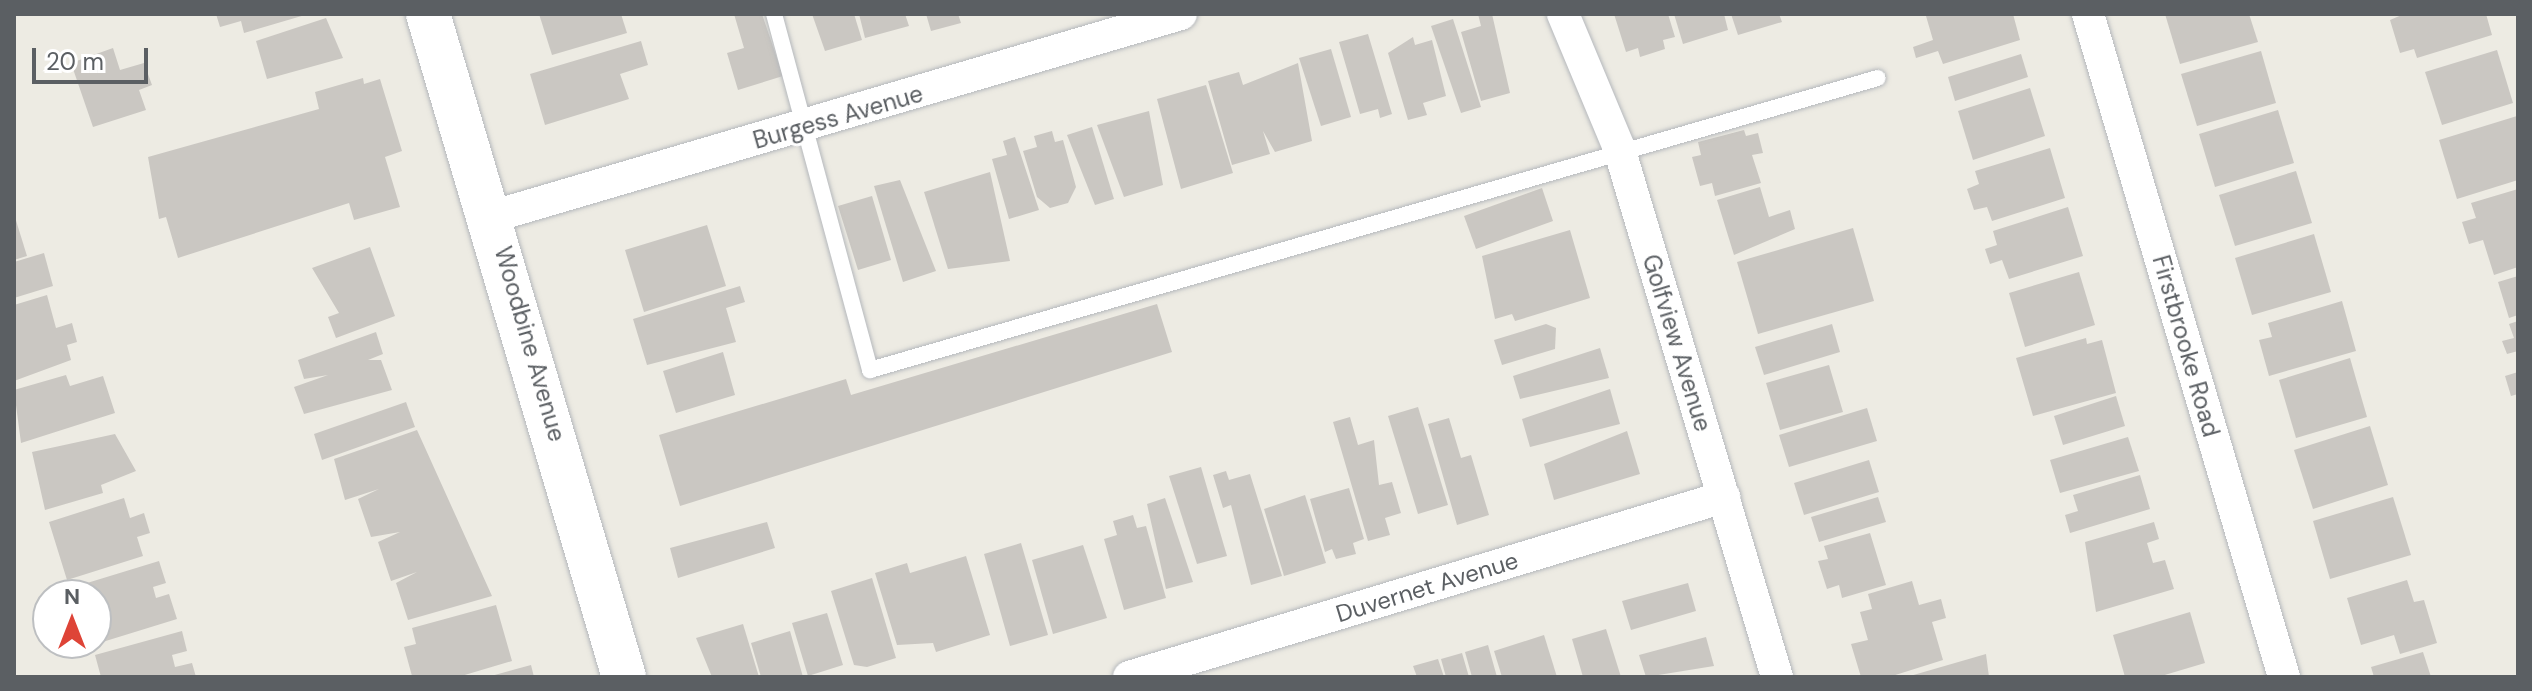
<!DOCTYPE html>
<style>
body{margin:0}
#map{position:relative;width:2532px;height:691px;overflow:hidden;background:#edebe3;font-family:"DM Sans",sans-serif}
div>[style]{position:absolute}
.building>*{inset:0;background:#cac7c2}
.roads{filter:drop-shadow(0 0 2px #b5b8bc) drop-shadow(0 0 2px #b5b8bc)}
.lane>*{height:16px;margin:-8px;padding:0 8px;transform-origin:8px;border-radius:8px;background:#fff}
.street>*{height:32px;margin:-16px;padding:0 16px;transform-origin:16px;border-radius:16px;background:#fff}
.secondary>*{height:44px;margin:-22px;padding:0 22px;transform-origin:22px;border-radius:22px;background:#fff}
span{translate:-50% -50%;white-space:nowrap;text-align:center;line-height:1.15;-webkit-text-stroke:6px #fff;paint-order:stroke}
.street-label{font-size:24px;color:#5b5f63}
.frame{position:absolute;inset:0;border:16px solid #5b5f63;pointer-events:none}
.north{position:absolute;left:32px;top:579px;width:80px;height:80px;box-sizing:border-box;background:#fff;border:2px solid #bdbfc1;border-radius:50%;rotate:0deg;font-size:22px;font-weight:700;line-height:32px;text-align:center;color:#5b5f63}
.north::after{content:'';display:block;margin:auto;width:28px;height:36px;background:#de4437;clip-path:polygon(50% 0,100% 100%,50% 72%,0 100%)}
.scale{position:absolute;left:32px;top:48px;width:116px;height:36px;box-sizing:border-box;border:4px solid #5b5f63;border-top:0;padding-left:10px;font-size:24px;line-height:28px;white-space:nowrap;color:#5b5f63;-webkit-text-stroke:6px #fff;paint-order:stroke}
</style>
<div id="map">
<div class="building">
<div style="clip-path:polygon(216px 14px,305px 14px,305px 15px,244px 33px,241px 21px,220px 27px)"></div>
<div style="clip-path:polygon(539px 14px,621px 14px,627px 33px,552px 55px)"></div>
<div style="clip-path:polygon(734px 14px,762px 14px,783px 76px,738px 90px,727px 53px,744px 48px)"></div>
<div style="clip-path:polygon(812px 14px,854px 14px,862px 40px,825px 51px)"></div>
<div style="clip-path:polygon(859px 14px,905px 14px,909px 26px,865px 38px)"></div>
<div style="clip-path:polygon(926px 14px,958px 14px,961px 23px,931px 31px)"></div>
<div style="clip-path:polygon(1478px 14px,1492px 14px,1510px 93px,1481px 101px,1461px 32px,1481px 26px)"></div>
<div style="clip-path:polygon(1614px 14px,1668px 14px,1675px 37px,1663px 40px,1665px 49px,1640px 57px,1638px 48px,1626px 52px)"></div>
<div style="clip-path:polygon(1674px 14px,1724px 14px,1728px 30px,1683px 44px)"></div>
<div style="clip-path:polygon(1731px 14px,1779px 14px,1782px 22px,1738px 35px)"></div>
<div style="clip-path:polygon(1933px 14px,2013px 14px,2020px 40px,1943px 64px,1938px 51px,1916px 58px,1913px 47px,1933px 40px,1926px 16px)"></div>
<div style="clip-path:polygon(2165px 14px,2249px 14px,2258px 42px,2180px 64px)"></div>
<div style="clip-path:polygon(2404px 14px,2486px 14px,2492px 35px,2417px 58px,2414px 49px,2400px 53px,2390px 20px)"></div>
<div style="clip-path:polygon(326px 18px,343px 58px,267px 79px,256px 41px)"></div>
<div style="clip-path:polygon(1453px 19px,1481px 107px,1461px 113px,1431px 26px)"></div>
<div style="clip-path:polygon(1368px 34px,1392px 114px,1380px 118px,1378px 109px,1360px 114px,1339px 42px)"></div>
<div style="clip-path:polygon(1413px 37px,1415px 45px,1432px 40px,1446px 96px,1423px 103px,1427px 115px,1408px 120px,1388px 53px)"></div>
<div style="clip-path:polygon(641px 41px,648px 65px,620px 74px,629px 99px,545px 125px,530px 74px)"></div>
<div style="clip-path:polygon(113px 48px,120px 70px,144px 63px,152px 85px,139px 90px,146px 110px,93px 127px,71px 63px)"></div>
<div style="clip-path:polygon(1331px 49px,1351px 117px,1321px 126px,1299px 58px)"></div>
<div style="clip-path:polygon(2497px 50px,2513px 103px,2442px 125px,2425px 72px)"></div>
<div style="clip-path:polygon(2261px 51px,2276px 103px,2197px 126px,2181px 74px)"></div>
<div style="clip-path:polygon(2021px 54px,2028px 77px,1955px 101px,1948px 77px)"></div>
<div style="clip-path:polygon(1298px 63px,1312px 141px,1275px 152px,1263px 131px,1270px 154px,1232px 165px,1208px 81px,1239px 72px,1243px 85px)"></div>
<div style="clip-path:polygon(363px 78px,364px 84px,380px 79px,402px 151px,385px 157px,400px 207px,354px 220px,349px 203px,178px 258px,166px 217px,159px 219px,148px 157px,319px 109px,315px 92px)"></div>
<div style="clip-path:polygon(1206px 85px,1233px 173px,1181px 189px,1157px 99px)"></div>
<div style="clip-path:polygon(2030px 88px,2045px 136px,1973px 160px,1958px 111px)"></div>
<div style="clip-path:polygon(2278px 110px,2294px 163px,2215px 187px,2199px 134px)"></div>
<div style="clip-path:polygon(1149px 111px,1163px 185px,1124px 197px,1097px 125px)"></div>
<div style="clip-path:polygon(2517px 116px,2518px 180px,2457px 199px,2439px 140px)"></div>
<div style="clip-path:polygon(1092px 127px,1114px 199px,1095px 205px,1067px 135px)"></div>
<div style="clip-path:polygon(1744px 130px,1746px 136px,1758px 133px,1763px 153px,1752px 155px,1761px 183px,1715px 196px,1712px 183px,1700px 186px,1692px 157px,1701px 155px,1698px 142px)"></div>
<div style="clip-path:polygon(1052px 131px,1055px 142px,1063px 140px,1076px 187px,1068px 203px,1050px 208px,1037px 197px,1023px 151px,1037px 147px,1034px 136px)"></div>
<div style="clip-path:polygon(1015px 137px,1039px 210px,1009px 219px,992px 159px,1007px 155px,1003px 141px)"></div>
<div style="clip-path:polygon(2050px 148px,2065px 198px,1992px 221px,1987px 207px,1974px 210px,1967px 189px,1979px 184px,1975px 171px)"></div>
<div style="clip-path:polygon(2296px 171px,2312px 223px,2235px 246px,2219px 195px)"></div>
<div style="clip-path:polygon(990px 172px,1010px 261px,948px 269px,924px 192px)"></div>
<div style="clip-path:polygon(900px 180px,936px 271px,903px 282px,874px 186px)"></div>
<div style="clip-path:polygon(1760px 187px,1769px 217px,1790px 210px,1795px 229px,1734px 255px,1717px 200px)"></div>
<div style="clip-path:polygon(1542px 188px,1553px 221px,1476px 249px,1464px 216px)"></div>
<div style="clip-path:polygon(2518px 189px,2518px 267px,2494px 275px,2483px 240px,2469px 244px,2462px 222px,2476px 218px,2471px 203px)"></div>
<div style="clip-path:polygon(872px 196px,891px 260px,858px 270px,838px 206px)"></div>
<div style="clip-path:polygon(2068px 207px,2083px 256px,2009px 279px,2002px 260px,1990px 264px,1985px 249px,1997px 245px,1993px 231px)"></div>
<div style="clip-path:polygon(14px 214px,27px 256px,14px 260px)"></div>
<div style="clip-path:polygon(707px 225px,726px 286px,644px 312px,625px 250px)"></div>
<div style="clip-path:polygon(1853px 228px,1874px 301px,1758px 334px,1737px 262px)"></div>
<div style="clip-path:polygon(1570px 230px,1590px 298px,1515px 321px,1512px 314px,1495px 319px,1482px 256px)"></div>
<div style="clip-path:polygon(2314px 234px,2331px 292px,2252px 315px,2235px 258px)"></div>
<div style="clip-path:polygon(370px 247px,395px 316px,336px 338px,328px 317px,339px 313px,312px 268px)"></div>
<div style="clip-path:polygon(44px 253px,53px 286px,14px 298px,14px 262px)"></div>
<div style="clip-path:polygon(2079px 272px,2095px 325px,2025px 347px,2009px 293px)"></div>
<div style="clip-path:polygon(2518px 276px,2518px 315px,2509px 318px,2498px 282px)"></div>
<div style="clip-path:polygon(740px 286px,745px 302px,726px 308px,736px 342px,647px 365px,633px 319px)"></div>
<div style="clip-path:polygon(47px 295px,56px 328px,72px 323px,77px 342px,67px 345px,71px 360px,14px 381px,14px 305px)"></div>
<div style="clip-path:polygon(2342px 301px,2356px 351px,2269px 376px,2259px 340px,2272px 337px,2268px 323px)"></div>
<div style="clip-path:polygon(1157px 304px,1172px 352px,680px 506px,659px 435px,846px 379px,851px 395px)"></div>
<div style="clip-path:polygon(2518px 321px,2518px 351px,2507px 354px,2502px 341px,2514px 338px,2509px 324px)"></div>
<div style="clip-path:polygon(1546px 324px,1556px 328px,1555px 349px,1502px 365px,1494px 340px)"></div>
<div style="clip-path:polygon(1832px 324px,1840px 352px,1764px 375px,1755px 347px)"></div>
<div style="clip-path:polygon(376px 332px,383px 354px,368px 360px,381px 360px,392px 390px,304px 414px,294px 387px,328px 375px,304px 379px,298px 360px)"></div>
<div style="clip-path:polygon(2086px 338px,2087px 344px,2102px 340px,2116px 393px,2033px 416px,2016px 358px)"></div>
<div style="clip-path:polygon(1600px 348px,1609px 378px,1520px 399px,1513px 376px)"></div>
<div style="clip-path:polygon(723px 352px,735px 395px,676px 413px,663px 371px)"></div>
<div style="clip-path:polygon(2350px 358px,2367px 417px,2296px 438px,2279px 380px)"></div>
<div style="clip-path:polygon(1829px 365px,1843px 412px,1780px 430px,1766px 383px)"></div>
<div style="clip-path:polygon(2518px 372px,2518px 394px,2511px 396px,2505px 376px)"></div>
<div style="clip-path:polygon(66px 375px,70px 386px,103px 376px,115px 413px,21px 443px,14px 390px)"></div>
<div style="clip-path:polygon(1610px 389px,1620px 424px,1530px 447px,1522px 419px)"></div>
<div style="clip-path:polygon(2116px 396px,2125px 426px,2063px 445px,2054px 416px)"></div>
<div style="clip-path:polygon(406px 402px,415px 427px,322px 460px,314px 434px)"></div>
<div style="clip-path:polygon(1418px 407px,1448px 505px,1418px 514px,1388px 416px)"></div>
<div style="clip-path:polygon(1867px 408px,1877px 441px,1789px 467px,1779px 435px)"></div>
<div style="clip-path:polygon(1350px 417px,1358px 445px,1374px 440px,1379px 485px,1392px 482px,1401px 513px,1385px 518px,1390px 535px,1368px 541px,1333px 422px)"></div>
<div style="clip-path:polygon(1449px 418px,1461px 458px,1471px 455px,1489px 515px,1457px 525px,1428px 424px)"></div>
<div style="clip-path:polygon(2370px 426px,2388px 485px,2313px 509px,2294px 450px)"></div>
<div style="clip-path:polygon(417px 430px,492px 596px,408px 620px,396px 583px,417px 572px,391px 581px,378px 542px,400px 532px,371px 537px,358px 499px,379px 489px,345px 500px,334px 459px)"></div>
<div style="clip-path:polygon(1627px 431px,1640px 474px,1554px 500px,1544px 464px)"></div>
<div style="clip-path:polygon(115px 434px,136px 471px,101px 485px,103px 493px,45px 510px,32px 452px)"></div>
<div style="clip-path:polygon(2128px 437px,2139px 471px,2060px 493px,2050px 460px)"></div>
<div style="clip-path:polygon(1869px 460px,1879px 492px,1804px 515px,1794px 483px)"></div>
<div style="clip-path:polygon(1201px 467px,1227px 556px,1197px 564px,1169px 476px)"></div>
<div style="clip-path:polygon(1226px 471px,1229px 480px,1250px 474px,1282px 576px,1251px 585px,1231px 505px,1223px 508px,1213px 475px)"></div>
<div style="clip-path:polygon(2140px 475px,2150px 509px,2070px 533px,2065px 515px,2078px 511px,2073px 495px)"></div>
<div style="clip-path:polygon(1349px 488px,1364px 539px,1353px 543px,1356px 554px,1336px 559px,1332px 549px,1325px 552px,1310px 499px)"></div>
<div style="clip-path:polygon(1305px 495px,1326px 563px,1284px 576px,1264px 509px)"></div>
<div style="clip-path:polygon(1878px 497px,1886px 522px,1819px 542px,1811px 517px)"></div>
<div style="clip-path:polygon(2393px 497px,2411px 555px,2330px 579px,2313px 521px)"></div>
<div style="clip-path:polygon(124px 498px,130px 518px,144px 513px,150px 533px,137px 537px,143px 556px,67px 580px,49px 522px)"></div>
<div style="clip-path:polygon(1165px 498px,1193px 582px,1166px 589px,1147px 504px)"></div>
<div style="clip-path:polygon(1133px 515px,1137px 528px,1146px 526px,1166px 598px,1124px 610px,1104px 539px,1117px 535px,1113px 521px)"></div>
<div style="clip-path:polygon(767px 522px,775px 548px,678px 578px,670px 548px)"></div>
<div style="clip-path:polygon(2154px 522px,2159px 539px,2147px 543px,2153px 563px,2165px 560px,2174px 589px,2096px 612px,2085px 542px)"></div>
<div style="clip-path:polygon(1870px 533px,1886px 585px,1842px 598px,1839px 585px,1827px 589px,1818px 561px,1828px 559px,1824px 546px)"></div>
<div style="clip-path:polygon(1021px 543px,1048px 635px,1010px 646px,984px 554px)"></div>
<div style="clip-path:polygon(1083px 545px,1107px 618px,1053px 634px,1032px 560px)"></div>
<div style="clip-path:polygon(966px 556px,990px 635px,936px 652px,933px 643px,897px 645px,875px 573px,907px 563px,910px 573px)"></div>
<div style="clip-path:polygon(159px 561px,166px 583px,153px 587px,156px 598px,169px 594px,177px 619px,96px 644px,96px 595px,76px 595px,74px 587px)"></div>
<div style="clip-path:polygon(872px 578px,896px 658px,867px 667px,854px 665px,831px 591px)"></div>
<div style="clip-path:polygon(2407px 580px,2414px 602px,2424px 600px,2437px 643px,2400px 654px,2394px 635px,2361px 645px,2347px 598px)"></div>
<div style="clip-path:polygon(1912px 581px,1919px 605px,1941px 599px,1946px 618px,1932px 622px,1943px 660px,1889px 677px,1861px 677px,1851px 644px,1868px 640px,1860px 612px,1872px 609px,1868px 594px)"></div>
<div style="clip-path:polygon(1688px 583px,1696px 611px,1631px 630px,1622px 601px)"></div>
<div style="clip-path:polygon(496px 605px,512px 661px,458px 677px,412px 676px,404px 647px,416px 644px,412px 628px)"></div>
<div style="clip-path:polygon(2190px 612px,2205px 663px,2158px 677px,2125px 677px,2113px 635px)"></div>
<div style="clip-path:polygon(827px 613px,843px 665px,808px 676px,792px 623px)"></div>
<div style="clip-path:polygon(743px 624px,759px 677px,712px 677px,696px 638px)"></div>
<div style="clip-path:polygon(1606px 629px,1621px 677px,1583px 677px,1572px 639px)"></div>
<div style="clip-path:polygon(182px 631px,187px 651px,172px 655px,175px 667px,192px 663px,196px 677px,101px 677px,95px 655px)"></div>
<div style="clip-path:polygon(790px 631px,803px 677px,761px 677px,751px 643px)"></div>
<div style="clip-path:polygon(1544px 635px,1557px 677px,1502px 677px,1494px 651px)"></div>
<div style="clip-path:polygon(1706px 637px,1714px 666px,1646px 677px,1639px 655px)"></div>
<div style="clip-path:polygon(1488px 645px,1497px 677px,1472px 677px,1465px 652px)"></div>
<div style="clip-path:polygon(2423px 652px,2431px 677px,2374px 677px,2371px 667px)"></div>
<div style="clip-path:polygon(1462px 653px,1469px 677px,1446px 677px,1441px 659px)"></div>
<div style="clip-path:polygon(1986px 654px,1989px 677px,1910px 677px,1910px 676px)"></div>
<div style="clip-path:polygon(1438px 659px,1444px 677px,1417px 677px,1413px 666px)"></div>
<div style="clip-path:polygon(531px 665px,534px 677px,491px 677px,491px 676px)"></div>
</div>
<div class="roads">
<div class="lane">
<div style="left:774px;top:14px;width:369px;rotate:74.9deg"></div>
<div style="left:870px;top:370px;width:1049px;rotate:-16.16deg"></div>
</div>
<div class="street">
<div style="left:1563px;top:14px;width:145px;rotate:67.3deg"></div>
<div style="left:1619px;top:148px;width:552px;rotate:73.37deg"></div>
<div style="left:2088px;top:14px;width:691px;rotate:73.53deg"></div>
<div style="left:494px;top:216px;width:716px;rotate:-16.39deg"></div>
<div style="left:1129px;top:677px;width:622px;rotate:-16.83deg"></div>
</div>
<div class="secondary">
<div style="left:428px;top:14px;width:691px;rotate:73.53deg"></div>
</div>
</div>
<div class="street-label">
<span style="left:838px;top:117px;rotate:-16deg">Burgess Avenue</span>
<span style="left:1677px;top:343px;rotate:73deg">Golfview Avenue</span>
<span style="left:530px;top:344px;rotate:74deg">Woodbine Avenue</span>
<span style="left:2186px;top:346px;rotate:74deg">Firstbrooke Road</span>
<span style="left:1427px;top:587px;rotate:-17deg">Duvernet Avenue</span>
</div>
<div class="frame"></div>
<div class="north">N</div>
<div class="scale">20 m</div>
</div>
